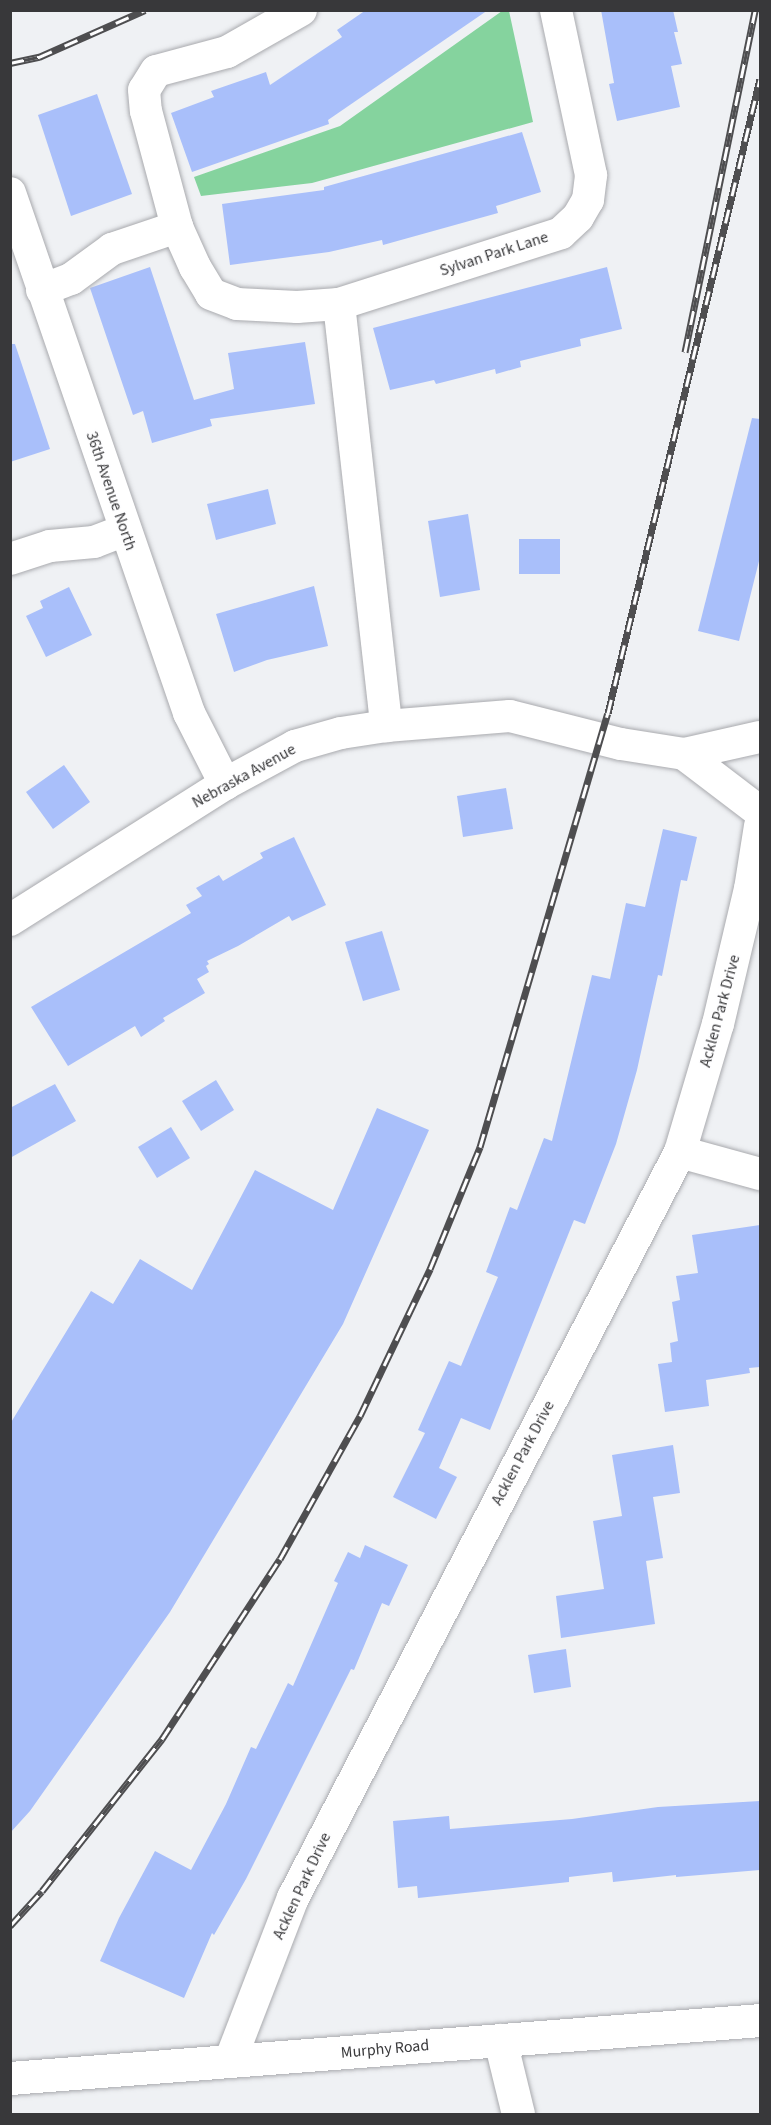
<!DOCTYPE html>
<style>
body{margin:0}
#map{position:relative;width:771px;height:2125px;overflow:hidden;background:#eff1f4;font-family:"Source Sans 3",sans-serif}
div>[style]{position:absolute}
.green>*{inset:0;background:#85d39e}
.building>*{inset:0;background:#a9bffa}
.roads{filter:drop-shadow(0 0 2px #a9aaae) drop-shadow(0 0 2px #a9aaae)}
.street>*{height:32px;margin:-16px;padding:0 16px;transform-origin:16px;border-radius:16px;background:#fff}
.secondary>*{height:33px;margin:-16.5px;padding:0 16.5px;transform-origin:16.5px;border-radius:16.5px;background:#fff}
.primary>*{height:33px;margin:-16.5px;padding:0 16.5px;transform-origin:16.5px;border-radius:16.5px;background:#fff}
.rail>*{height:7px;margin-top:-3.5px;transform-origin:0;background:repeating-linear-gradient(90deg,#fefeff 0 14px,#4e4e50 0 28px);box-sizing:border-box;border-block:2px solid #4e4e50}
span{translate:-50% -50%;white-space:nowrap;text-align:center;line-height:1.15;-webkit-text-stroke:4.5px #fefeff;paint-order:stroke}
.street-label{font-size:16px;color:#38383a}
.frame{position:absolute;inset:0;border:12px solid #38383a;pointer-events:none}
</style>
<div id="map">
<div class="green">
<div style="clip-path:polygon(502px 11px,509px 11px,533px 122px,312px 183px,201px 196px,194px 177px,340px 126px)"></div>
</div>
<div class="building">
<div style="clip-path:polygon(366px 10px,488px 10px,328px 120px,329px 124px,192px 172px,171px 113px,214px 97px,211px 91px,266px 72px,270px 85px,342px 37px,337px 30px)"></div>
<div style="clip-path:polygon(601px 10px,673px 10px,678px 32px,674px 32px,682px 64px,671px 66px,680px 107px,617px 121px,609px 84px,614px 83px)"></div>
<div style="clip-path:polygon(97px 94px,132px 194px,71px 216px,38px 115px)"></div>
<div style="clip-path:polygon(522px 132px,541px 192px,496px 206px,498px 213px,383px 245px,382px 240px,329px 252px,230px 265px,222px 204px,324px 190px,324px 187px)"></div>
<div style="clip-path:polygon(150px 267px,194px 400px,234px 389px,228px 353px,305px 342px,315px 404px,210px 419px,212px 426px,152px 443px,143px 411px,133px 415px,90px 288px)"></div>
<div style="clip-path:polygon(607px 267px,622px 329px,580px 339px,581px 346px,520px 361px,521px 367px,496px 374px,495px 369px,436px 384px,434px 380px,390px 390px,373px 328px)"></div>
<div style="clip-path:polygon(10px 344px,15px 344px,50px 449px,10px 462px)"></div>
<div style="clip-path:polygon(752px 418px,760px 419px,760px 557px,739px 641px,698px 631px)"></div>
<div style="clip-path:polygon(268px 489px,276px 524px,216px 540px,207px 504px)"></div>
<div style="clip-path:polygon(468px 514px,480px 590px,440px 597px,428px 521px)"></div>
<div style="clip-path:polygon(519px 539px,560px 539px,560px 574px,519px 574px)"></div>
<div style="clip-path:polygon(314px 586px,328px 646px,267px 660px,234px 672px,216px 614px)"></div>
<div style="clip-path:polygon(69px 587px,92px 635px,46px 657px,26px 616px,43px 608px,40px 601px)"></div>
<div style="clip-path:polygon(64px 765px,90px 802px,53px 829px,26px 792px)"></div>
<div style="clip-path:polygon(506px 788px,513px 829px,463px 837px,457px 796px)"></div>
<div style="clip-path:polygon(663px 829px,697px 837px,687px 881px,681px 880px,662px 976px,658px 975px,637px 1070px,616px 1144px,585px 1224px,574px 1220px,490px 1430px,461px 1418px,439px 1468px,457px 1477px,436px 1519px,393px 1497px,425px 1433px,418px 1430px,449px 1361px,461px 1366px,498px 1277px,486px 1272px,510px 1207px,517px 1210px,544px 1138px,552px 1141px,592px 975px,610px 979px,626px 903px,645px 907px)"></div>
<div style="clip-path:polygon(294px 837px,326px 905px,292px 921px,289px 916px,238px 946px,207px 961px,209px 964px,206px 966px,209px 972px,197px 979px,205px 993px,163px 1018px,165px 1021px,141px 1037px,135px 1026px,68px 1066px,31px 1007px,191px 913px,186px 905px,202px 896px,196px 888px,219px 875px,223px 881px,263px 858px,260px 853px)"></div>
<div style="clip-path:polygon(382px 931px,400px 990px,363px 1001px,345px 942px)"></div>
<div style="clip-path:polygon(216px 1080px,234px 1110px,201px 1131px,182px 1101px)"></div>
<div style="clip-path:polygon(55px 1084px,76px 1121px,10px 1158px,10px 1108px)"></div>
<div style="clip-path:polygon(377px 1108px,429px 1130px,343px 1324px,170px 1612px,30px 1811px,10px 1833px,10px 1424px,91px 1291px,113px 1304px,140px 1259px,192px 1290px,255px 1170px,333px 1210px)"></div>
<div style="clip-path:polygon(171px 1127px,190px 1158px,157px 1178px,138px 1147px)"></div>
<div style="clip-path:polygon(760px 1225px,760px 1367px,749px 1368px,750px 1373px,706px 1380px,709px 1406px,665px 1412px,658px 1364px,672px 1362px,670px 1343px,678px 1341px,672px 1302px,680px 1300px,676px 1276px,698px 1273px,692px 1235px)"></div>
<div style="clip-path:polygon(673px 1445px,680px 1493px,653px 1497px,663px 1558px,646px 1561px,655px 1624px,561px 1638px,556px 1596px,604px 1589px,593px 1521px,622px 1516px,612px 1455px)"></div>
<div style="clip-path:polygon(365px 1545px,408px 1565px,389px 1606px,382px 1603px,354px 1670px,351px 1669px,246px 1879px,214px 1935px,212px 1933px,184px 1998px,100px 1961px,119px 1918px,155px 1851px,191px 1870px,226px 1804px,251px 1747px,256px 1749px,288px 1683px,293px 1686px,338px 1583px,334px 1581px,348px 1552px,360px 1558px)"></div>
<div style="clip-path:polygon(566px 1649px,571px 1687px,534px 1693px,528px 1655px)"></div>
<div style="clip-path:polygon(760px 1801px,760px 1870px,676px 1877px,676px 1875px,613px 1882px,612px 1872px,569px 1877px,569px 1882px,418px 1898px,417px 1886px,398px 1888px,393px 1821px,449px 1816px,450px 1829px,572px 1819px,658px 1807px)"></div>
</div>
<div class="roads">
<div class="street">
<div style="left:301px;top:10px;width:85px;rotate:150.4deg"></div>
<div style="left:227px;top:52px;width:73px;rotate:165deg"></div>
<div style="left:156px;top:71px;width:22px;rotate:122deg"></div>
<div style="left:144px;top:90px;width:21px;rotate:85deg"></div>
<div style="left:146px;top:111px;width:120px;rotate:75deg"></div>
<div style="left:177px;top:227px;width:44px;rotate:65.8deg"></div>
<div style="left:195px;top:267px;width:31px;rotate:59deg"></div>
<div style="left:211px;top:294px;width:28px;rotate:21deg"></div>
<div style="left:237px;top:304px;width:60px;rotate:2.9deg"></div>
<div style="left:297px;top:307px;width:42px;rotate:-4.1deg"></div>
<div style="left:339px;top:304px;width:233px;rotate:-17.7deg"></div>
<div style="left:561px;top:233px;width:23px;rotate:-43deg"></div>
<div style="left:578px;top:217px;width:20px;rotate:-60deg"></div>
<div style="left:588px;top:200px;width:25px;rotate:-83deg"></div>
<div style="left:591px;top:175px;width:169px;rotate:-102deg"></div>
<div style="left:10px;top:193px;width:550px;rotate:71deg"></div>
<div style="left:189px;top:713px;width:80px;rotate:63.1deg"></div>
<div style="left:42px;top:290px;width:31px;rotate:-21deg"></div>
<div style="left:71px;top:279px;width:51px;rotate:-36.2deg"></div>
<div style="left:112px;top:249px;width:69px;rotate:-18.7deg"></div>
<div style="left:339px;top:304px;width:425px;rotate:83.6deg"></div>
<div style="left:10px;top:559px;width:42px;rotate:-18deg"></div>
<div style="left:50px;top:546px;width:44px;rotate:-5.2deg"></div>
<div style="left:94px;top:542px;width:33px;rotate:-21deg"></div>
<div style="left:684px;top:754px;width:96px;rotate:37.3deg"></div>
<div style="left:10px;top:920px;width:254px;rotate:-32.3deg"></div>
<div style="left:225px;top:784px;width:80px;rotate:-28.5deg"></div>
<div style="left:295px;top:746px;width:48px;rotate:-15.8deg"></div>
<div style="left:341px;top:733px;width:46px;rotate:-8.8deg"></div>
<div style="left:386px;top:726px;width:124px;rotate:-4.6deg"></div>
<div style="left:510px;top:716px;width:114px;rotate:14.2deg"></div>
<div style="left:621px;top:744px;width:64px;rotate:9deg"></div>
<div style="left:684px;top:754px;width:78px;rotate:-12.6deg"></div>
<div style="left:680px;top:1152px;width:83px;rotate:15.4deg"></div>
<div style="left:230px;top:2061px;width:175px;rotate:-68.9deg"></div>
<div style="left:293px;top:1898px;width:840px;rotate:-62.58deg"></div>
<div style="left:680px;top:1152px;width:134px;rotate:-73.5deg"></div>
<div style="left:718px;top:1024px;width:139px;rotate:-76.7deg"></div>
<div style="left:750px;top:889px;width:64px;rotate:-81deg"></div>
</div>
<div class="secondary">
<div style="left:500px;top:2040px;width:76px;rotate:76.3deg"></div>
</div>
<div class="primary">
<div style="left:10px;top:2078px;width:752px;rotate:-4.42deg"></div>
</div>
</div>
<div class="rail">
<div style="left:10px;top:63px;width:30px;rotate:-12deg"></div>
<div style="left:39px;top:57px;width:116px;rotate:-23.9deg"></div>
<div style="left:685px;top:352px;width:349px;rotate:-78.4deg"></div>
<div style="left:10px;top:1926px;width:47px;rotate:-47.6deg"></div>
<div style="left:42px;top:1891px;width:194px;rotate:-51.7deg"></div>
<div style="left:162px;top:1739px;width:215px;rotate:-56.8deg"></div>
<div style="left:280px;top:1559px;width:164px;rotate:-60.8deg"></div>
<div style="left:360px;top:1416px;width:163px;rotate:-64.5deg"></div>
<div style="left:430px;top:1269px;width:132px;rotate:-67.7deg"></div>
<div style="left:480px;top:1147px;width:452px;rotate:-73.6deg"></div>
<div style="left:608px;top:713px;width:652px;rotate:-76.52deg"></div>
</div>
<div class="street-label">
<span style="left:494px;top:254px;rotate:-18deg">Sylvan Park Lane</span>
<span style="left:111px;top:491px;rotate:71deg">36th Avenue North</span>
<span style="left:244px;top:776px;rotate:-29deg">Nebraska Avenue</span>
<span style="left:720px;top:1011px;rotate:-75deg">Acklen Park Drive</span>
<span style="left:523px;top:1453px;rotate:-62deg">Acklen Park Drive</span>
<span style="left:302px;top:1886px;rotate:-65deg">Acklen Park Drive</span>
<span style="left:385px;top:2049px;rotate:-5deg">Murphy Road</span>
</div>
<div class="frame"></div>
</div>
